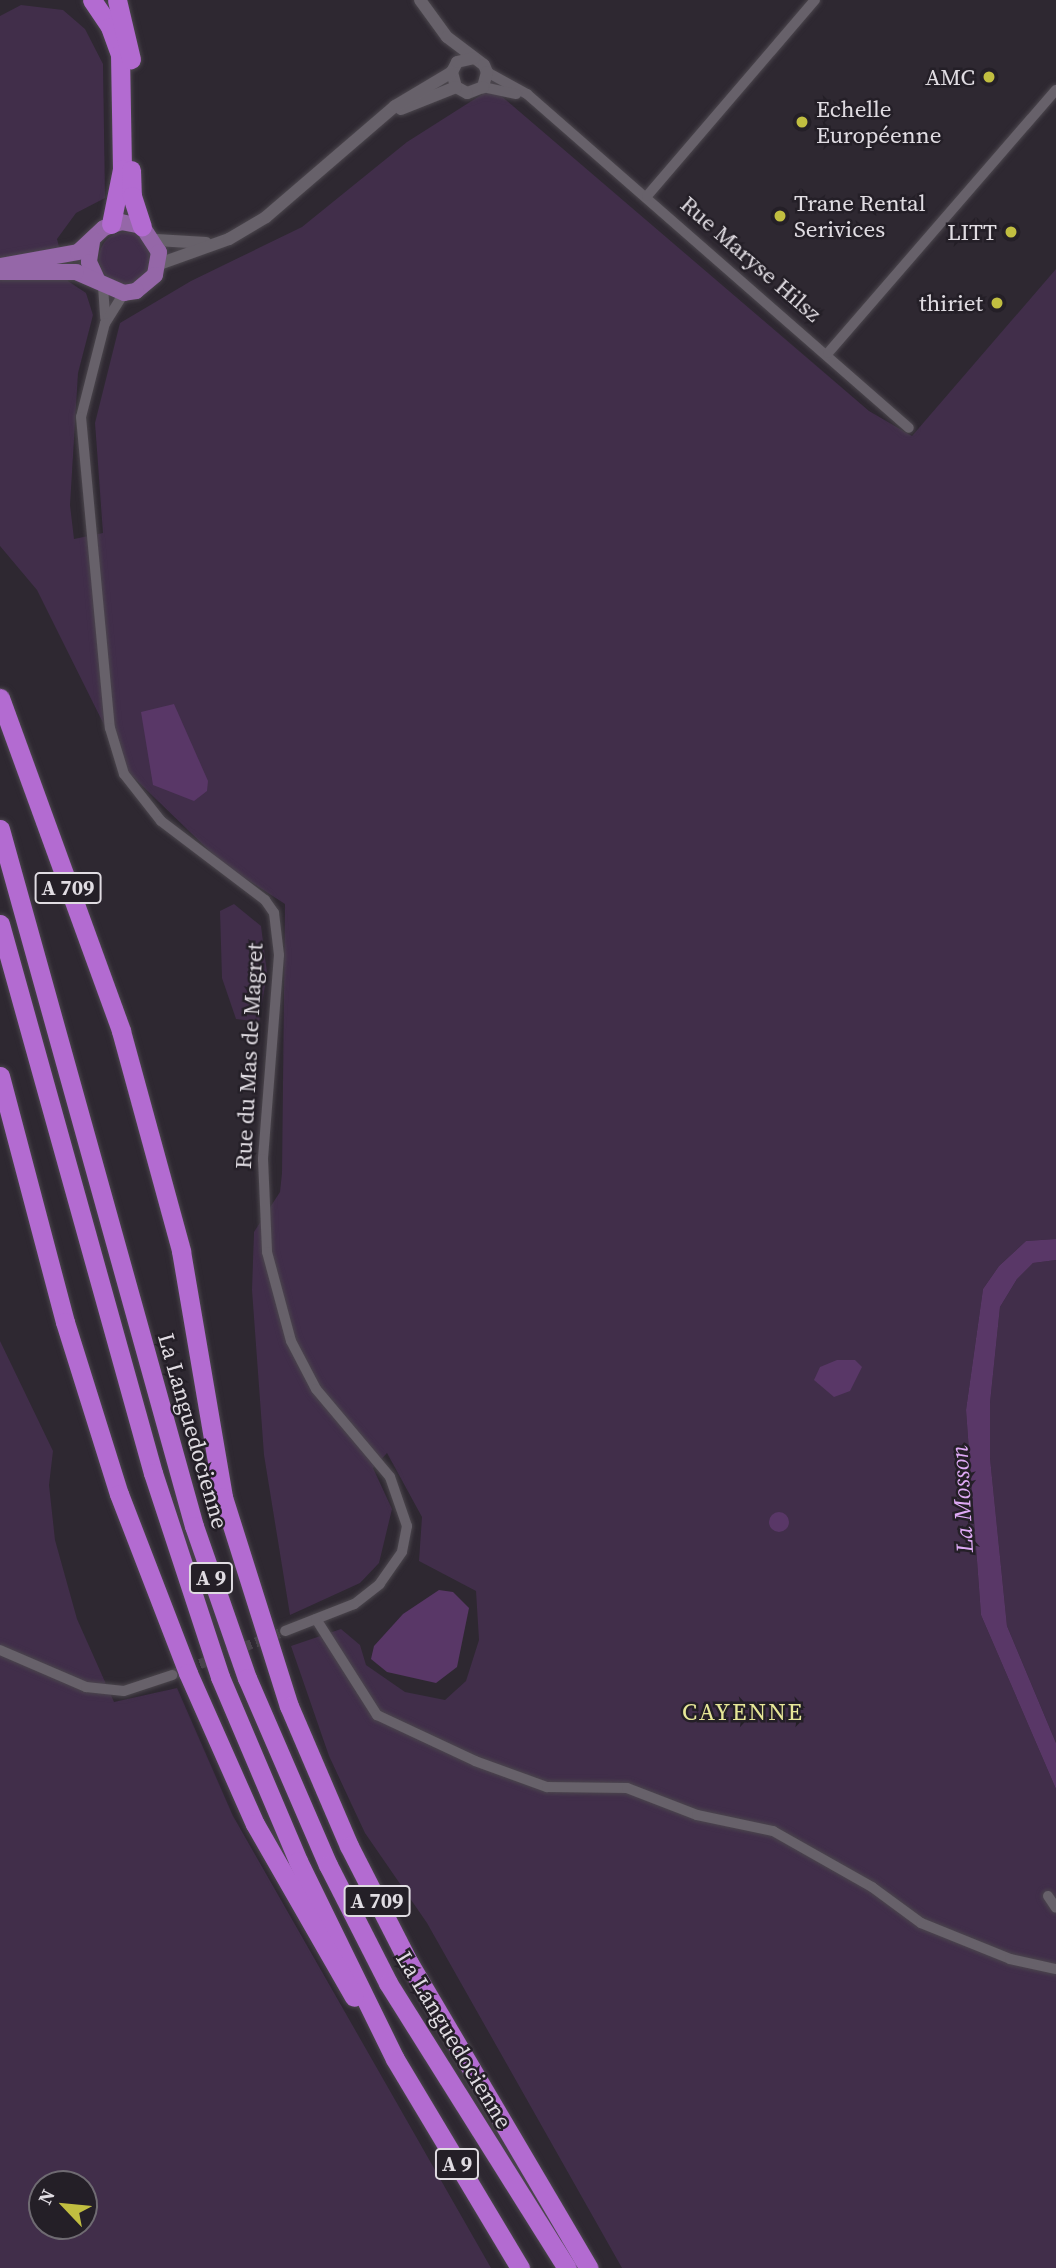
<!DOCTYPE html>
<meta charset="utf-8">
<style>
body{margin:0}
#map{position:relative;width:1056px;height:2268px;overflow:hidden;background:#2e2831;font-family:"Source Serif 4",serif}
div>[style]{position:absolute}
.green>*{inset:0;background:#412e4a}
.round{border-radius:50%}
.water>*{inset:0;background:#593767}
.minor-tunnel>*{height:10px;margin-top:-5px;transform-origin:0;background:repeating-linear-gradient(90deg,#49434c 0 10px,transparent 0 15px)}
.roads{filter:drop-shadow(0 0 2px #4b464d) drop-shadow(0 0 2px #4b464d)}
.minor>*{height:10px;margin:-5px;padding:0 5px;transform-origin:5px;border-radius:5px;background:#67616a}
.tertiary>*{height:12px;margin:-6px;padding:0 6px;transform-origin:6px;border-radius:6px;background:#67616a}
.primary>*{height:16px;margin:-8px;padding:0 8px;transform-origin:8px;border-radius:8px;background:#9567a8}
.motorway>*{height:19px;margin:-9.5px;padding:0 9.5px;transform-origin:9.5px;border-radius:9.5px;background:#b36bd1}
.dots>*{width:19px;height:19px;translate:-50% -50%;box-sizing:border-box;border:4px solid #241f27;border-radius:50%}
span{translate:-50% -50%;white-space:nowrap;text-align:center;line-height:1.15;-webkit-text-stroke:5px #241f27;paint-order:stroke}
.shield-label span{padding:2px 5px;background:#241f27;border:2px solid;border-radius:5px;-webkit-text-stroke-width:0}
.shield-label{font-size:21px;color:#e0dce2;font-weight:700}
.poi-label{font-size:23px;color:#e0dce2}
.right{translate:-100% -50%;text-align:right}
.left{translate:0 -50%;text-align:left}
.street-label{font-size:23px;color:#e0dce2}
.water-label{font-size:24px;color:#dfaaf6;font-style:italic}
.neighbourhood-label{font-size:24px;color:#e7e798;letter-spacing:2px}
.north{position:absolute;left:28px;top:2170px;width:70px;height:70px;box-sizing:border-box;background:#241f27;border:2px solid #6f6b72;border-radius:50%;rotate:296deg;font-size:19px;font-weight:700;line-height:28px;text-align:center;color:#e0dce2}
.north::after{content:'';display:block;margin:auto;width:24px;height:32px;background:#c1be40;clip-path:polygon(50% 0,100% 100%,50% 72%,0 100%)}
</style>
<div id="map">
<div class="green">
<div style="clip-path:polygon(21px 5px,63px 10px,85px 29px,103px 64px,105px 198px,76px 213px,57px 239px,68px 281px,86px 293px,93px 315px,78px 373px,70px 505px,74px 539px,103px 533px,95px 423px,120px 323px,191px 281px,302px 227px,407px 142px,492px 88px,869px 411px,912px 436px,1056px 269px,1056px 1239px,1026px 1241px,999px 1266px,983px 1289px,966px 1410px,981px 1615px,1056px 1789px,1056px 2268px,622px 2268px,427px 1923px,365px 1833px,329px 1756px,291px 1646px,341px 1629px,360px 1645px,366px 1665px,405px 1692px,445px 1700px,466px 1681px,479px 1640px,476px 1591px,419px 1561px,422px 1517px,387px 1453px,373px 1468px,392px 1509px,379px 1563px,360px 1583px,290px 1615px,264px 1455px,252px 1290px,254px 1232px,280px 1192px,282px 1173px,285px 904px,223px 864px,127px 771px,37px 590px,0 546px,0 16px)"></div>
<div class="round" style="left:99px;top:232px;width:52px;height:52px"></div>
<div style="clip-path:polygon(234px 904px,261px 926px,267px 973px,259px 1022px,236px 1019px,222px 978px,220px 911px)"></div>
<div style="clip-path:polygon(1056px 1260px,1056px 1743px,1007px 1626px,990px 1458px,990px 1403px,1000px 1307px,1017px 1279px,1033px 1263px)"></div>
<div style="clip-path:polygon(evenodd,0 1341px,53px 1451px,49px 1485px,55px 1540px,77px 1619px,114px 1702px,177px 1688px,233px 1816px,491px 2268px,0 2268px,0 1341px,42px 2184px,84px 2184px,84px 2226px,42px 2226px,42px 2184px)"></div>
</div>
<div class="water">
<div style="clip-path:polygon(174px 704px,208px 781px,207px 791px,194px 801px,153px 785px,141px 712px)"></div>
<div style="clip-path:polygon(1056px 1239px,1056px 1260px,1033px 1263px,1017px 1279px,1000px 1307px,990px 1403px,990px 1458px,1007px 1626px,1056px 1743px,1056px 1789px,981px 1615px,966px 1410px,983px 1289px,999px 1266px,1026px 1241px)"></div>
<div style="clip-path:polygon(837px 1360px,855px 1360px,862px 1367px,850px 1391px,834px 1397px,814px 1380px,820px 1367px)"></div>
<div class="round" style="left:769px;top:1512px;width:20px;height:20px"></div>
<div style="clip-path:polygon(439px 1590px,453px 1592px,469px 1608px,457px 1667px,436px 1683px,387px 1672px,371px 1659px,374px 1646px,403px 1614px)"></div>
</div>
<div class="minor-tunnel">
<div style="left:172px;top:1675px;width:121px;rotate:-21.3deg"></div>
</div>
<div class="roads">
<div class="minor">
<div style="left:487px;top:72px;width:46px;rotate:28.8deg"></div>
<div style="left:527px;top:94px;width:507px;rotate:41.16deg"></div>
<div style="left:483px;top:87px;width:34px;rotate:12deg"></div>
<div style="left:647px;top:196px;width:258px;rotate:-49.4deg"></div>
<div style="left:103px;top:286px;width:32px;rotate:86deg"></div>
<div style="left:124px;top:293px;width:36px;rotate:122deg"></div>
<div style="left:105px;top:323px;width:97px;rotate:104.3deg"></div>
<div style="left:81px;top:417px;width:312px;rotate:84.7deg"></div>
<div style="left:110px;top:728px;width:48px;rotate:73.1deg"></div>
<div style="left:124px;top:774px;width:60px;rotate:51.8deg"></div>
<div style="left:161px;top:821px;width:131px;rotate:37.2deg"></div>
<div style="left:265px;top:900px;width:16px;rotate:55deg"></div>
<div style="left:274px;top:913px;width:42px;rotate:83.2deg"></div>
<div style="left:279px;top:955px;width:205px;rotate:94.5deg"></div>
<div style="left:263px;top:1159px;width:93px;rotate:87.5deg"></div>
<div style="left:267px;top:1252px;width:92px;rotate:74.9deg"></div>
<div style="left:291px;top:1341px;width:54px;rotate:62.5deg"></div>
<div style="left:316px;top:1389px;width:115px;rotate:49.9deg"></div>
<div style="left:390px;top:1477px;width:52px;rotate:70.9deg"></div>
<div style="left:407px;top:1526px;width:26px;rotate:101deg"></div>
<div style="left:402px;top:1552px;width:39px;rotate:125deg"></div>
<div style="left:380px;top:1584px;width:33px;rotate:142deg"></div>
<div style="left:354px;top:1604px;width:74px;rotate:158.6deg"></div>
<div style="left:828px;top:353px;width:348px;rotate:-49.1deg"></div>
<div style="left:316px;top:1619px;width:114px;rotate:57.6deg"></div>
<div style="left:377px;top:1715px;width:108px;rotate:25.1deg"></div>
<div style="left:475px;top:1761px;width:77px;rotate:19.9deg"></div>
<div style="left:547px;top:1787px;width:80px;rotate:0.7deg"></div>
<div style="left:627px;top:1788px;width:75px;rotate:21.1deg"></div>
<div style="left:697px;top:1815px;width:78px;rotate:11.9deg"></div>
<div style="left:773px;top:1831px;width:114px;rotate:29.5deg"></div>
<div style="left:872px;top:1887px;width:61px;rotate:36.3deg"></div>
<div style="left:921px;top:1923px;width:96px;rotate:22deg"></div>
<div style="left:1010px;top:1959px;width:47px;rotate:12.3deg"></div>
<div style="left:0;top:1650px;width:94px;rotate:23.3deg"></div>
<div style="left:86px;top:1687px;width:38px;rotate:6deg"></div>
<div style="left:124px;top:1691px;width:51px;rotate:-18.4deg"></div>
<div style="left:1048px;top:1896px;width:14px;rotate:56deg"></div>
</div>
<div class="tertiary">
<div style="left:420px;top:0;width:46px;rotate:53.9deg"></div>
<div style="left:447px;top:37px;width:46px;rotate:37.1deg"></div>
<div style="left:484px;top:65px;width:8px;rotate:67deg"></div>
<div style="left:487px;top:72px;width:16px;rotate:105deg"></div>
<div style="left:483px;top:87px;width:17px;rotate:159deg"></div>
<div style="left:467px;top:93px;width:13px;rotate:-151deg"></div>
<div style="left:456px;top:87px;width:16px;rotate:-105deg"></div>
<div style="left:452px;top:72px;width:11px;rotate:-63deg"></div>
<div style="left:457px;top:62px;width:17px;rotate:-13deg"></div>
<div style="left:401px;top:109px;width:59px;rotate:-21.8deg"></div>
<div style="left:156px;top:240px;width:50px;rotate:3.4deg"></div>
<div style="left:159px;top:264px;width:74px;rotate:-19.7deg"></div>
<div style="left:229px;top:239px;width:43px;rotate:-30.7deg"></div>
<div style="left:266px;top:217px;width:170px;rotate:-40.7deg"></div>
<div style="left:395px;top:106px;width:66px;rotate:-30.8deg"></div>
</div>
<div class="primary">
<div style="left:92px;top:242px;width:20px;rotate:99deg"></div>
<div style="left:89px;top:262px;width:21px;rotate:65deg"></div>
<div style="left:0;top:266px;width:79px;rotate:-10.2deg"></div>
<div style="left:78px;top:252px;width:35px;rotate:-43deg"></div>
<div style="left:104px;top:228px;width:18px;rotate:-19deg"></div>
<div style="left:121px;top:222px;width:21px;rotate:11deg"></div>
<div style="left:142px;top:226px;width:31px;rotate:57deg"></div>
<div style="left:159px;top:252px;width:23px;rotate:100deg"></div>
<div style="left:155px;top:275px;width:25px;rotate:140deg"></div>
<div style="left:136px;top:291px;width:12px;rotate:171deg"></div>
<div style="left:124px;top:293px;width:52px;rotate:-156.4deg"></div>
<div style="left:76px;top:272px;width:76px;rotate:180deg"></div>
</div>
<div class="motorway">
<div style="left:92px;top:0;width:32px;rotate:56deg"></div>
<div style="left:110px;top:27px;width:29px;rotate:70deg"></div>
<div style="left:120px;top:54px;width:115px;rotate:89deg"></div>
<div style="left:122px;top:169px;width:56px;rotate:101.3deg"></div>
<div style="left:117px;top:0;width:61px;rotate:76.7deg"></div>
<div style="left:131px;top:170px;width:26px;rotate:88deg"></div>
<div style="left:132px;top:196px;width:32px;rotate:72deg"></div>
<div style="left:0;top:698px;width:354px;rotate:70deg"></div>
<div style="left:121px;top:1031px;width:228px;rotate:74.7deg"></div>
<div style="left:181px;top:1251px;width:250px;rotate:80.3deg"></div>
<div style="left:223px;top:1497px;width:219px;rotate:72.5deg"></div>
<div style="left:289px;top:1706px;width:152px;rotate:66.8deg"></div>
<div style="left:349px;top:1846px;width:131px;rotate:62.9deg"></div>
<div style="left:409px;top:1963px;width:354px;rotate:59.5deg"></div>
<div style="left:0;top:829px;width:723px;rotate:74.45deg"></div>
<div style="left:194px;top:1526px;width:161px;rotate:70.8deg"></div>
<div style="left:247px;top:1678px;width:204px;rotate:66.6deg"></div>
<div style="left:328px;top:1865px;width:132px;rotate:63deg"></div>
<div style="left:388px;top:1983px;width:337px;rotate:57.9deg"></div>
<div style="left:0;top:924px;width:570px;rotate:74.43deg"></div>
<div style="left:153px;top:1473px;width:215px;rotate:71.8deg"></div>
<div style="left:220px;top:1677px;width:200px;rotate:67deg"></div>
<div style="left:298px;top:1861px;width:220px;rotate:63.9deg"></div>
<div style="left:395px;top:2059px;width:244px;rotate:59.1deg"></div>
<div style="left:0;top:1076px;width:254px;rotate:75.2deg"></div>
<div style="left:65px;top:1322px;width:180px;rotate:72.6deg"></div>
<div style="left:119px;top:1494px;width:192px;rotate:68.9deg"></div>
<div style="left:188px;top:1673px;width:165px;rotate:66.1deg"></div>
<div style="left:255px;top:1824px;width:199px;rotate:60.2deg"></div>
</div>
</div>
<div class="dots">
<div style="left:989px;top:77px;background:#c1be40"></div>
<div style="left:802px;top:122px;background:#c1be40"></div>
<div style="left:780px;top:216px;background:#c1be40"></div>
<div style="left:1011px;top:232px;background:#c1be40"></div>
<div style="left:997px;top:303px;background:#c1be40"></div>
</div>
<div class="shield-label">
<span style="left:68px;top:888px">A 709</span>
<span style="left:211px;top:1578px">A 9</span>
<span style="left:377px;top:1901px">A 709</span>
<span style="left:457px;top:2164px">A 9</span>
</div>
<div class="poi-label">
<span class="right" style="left:975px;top:77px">AMC</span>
<span class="left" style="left:816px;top:122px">Echelle<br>Européenne</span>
<span class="left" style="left:794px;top:216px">Trane Rental<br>Serivices</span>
<span class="right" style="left:997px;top:232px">LITT</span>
<span class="right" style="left:983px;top:303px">thiriet</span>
</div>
<div class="street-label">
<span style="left:751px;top:259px;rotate:41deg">Rue Maryse Hilsz</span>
<span style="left:249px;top:1056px;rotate:-87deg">Rue du Mas de Magret</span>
<span style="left:193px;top:1431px;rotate:74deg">La Languedocienne</span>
<span style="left:454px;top:2040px;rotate:59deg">La Languedocienne</span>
</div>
<div class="water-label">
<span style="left:962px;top:1499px;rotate:-93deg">La Mosson</span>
</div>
<div class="neighbourhood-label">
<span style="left:743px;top:1712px">CAYENNE</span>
</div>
<div class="north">N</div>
</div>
